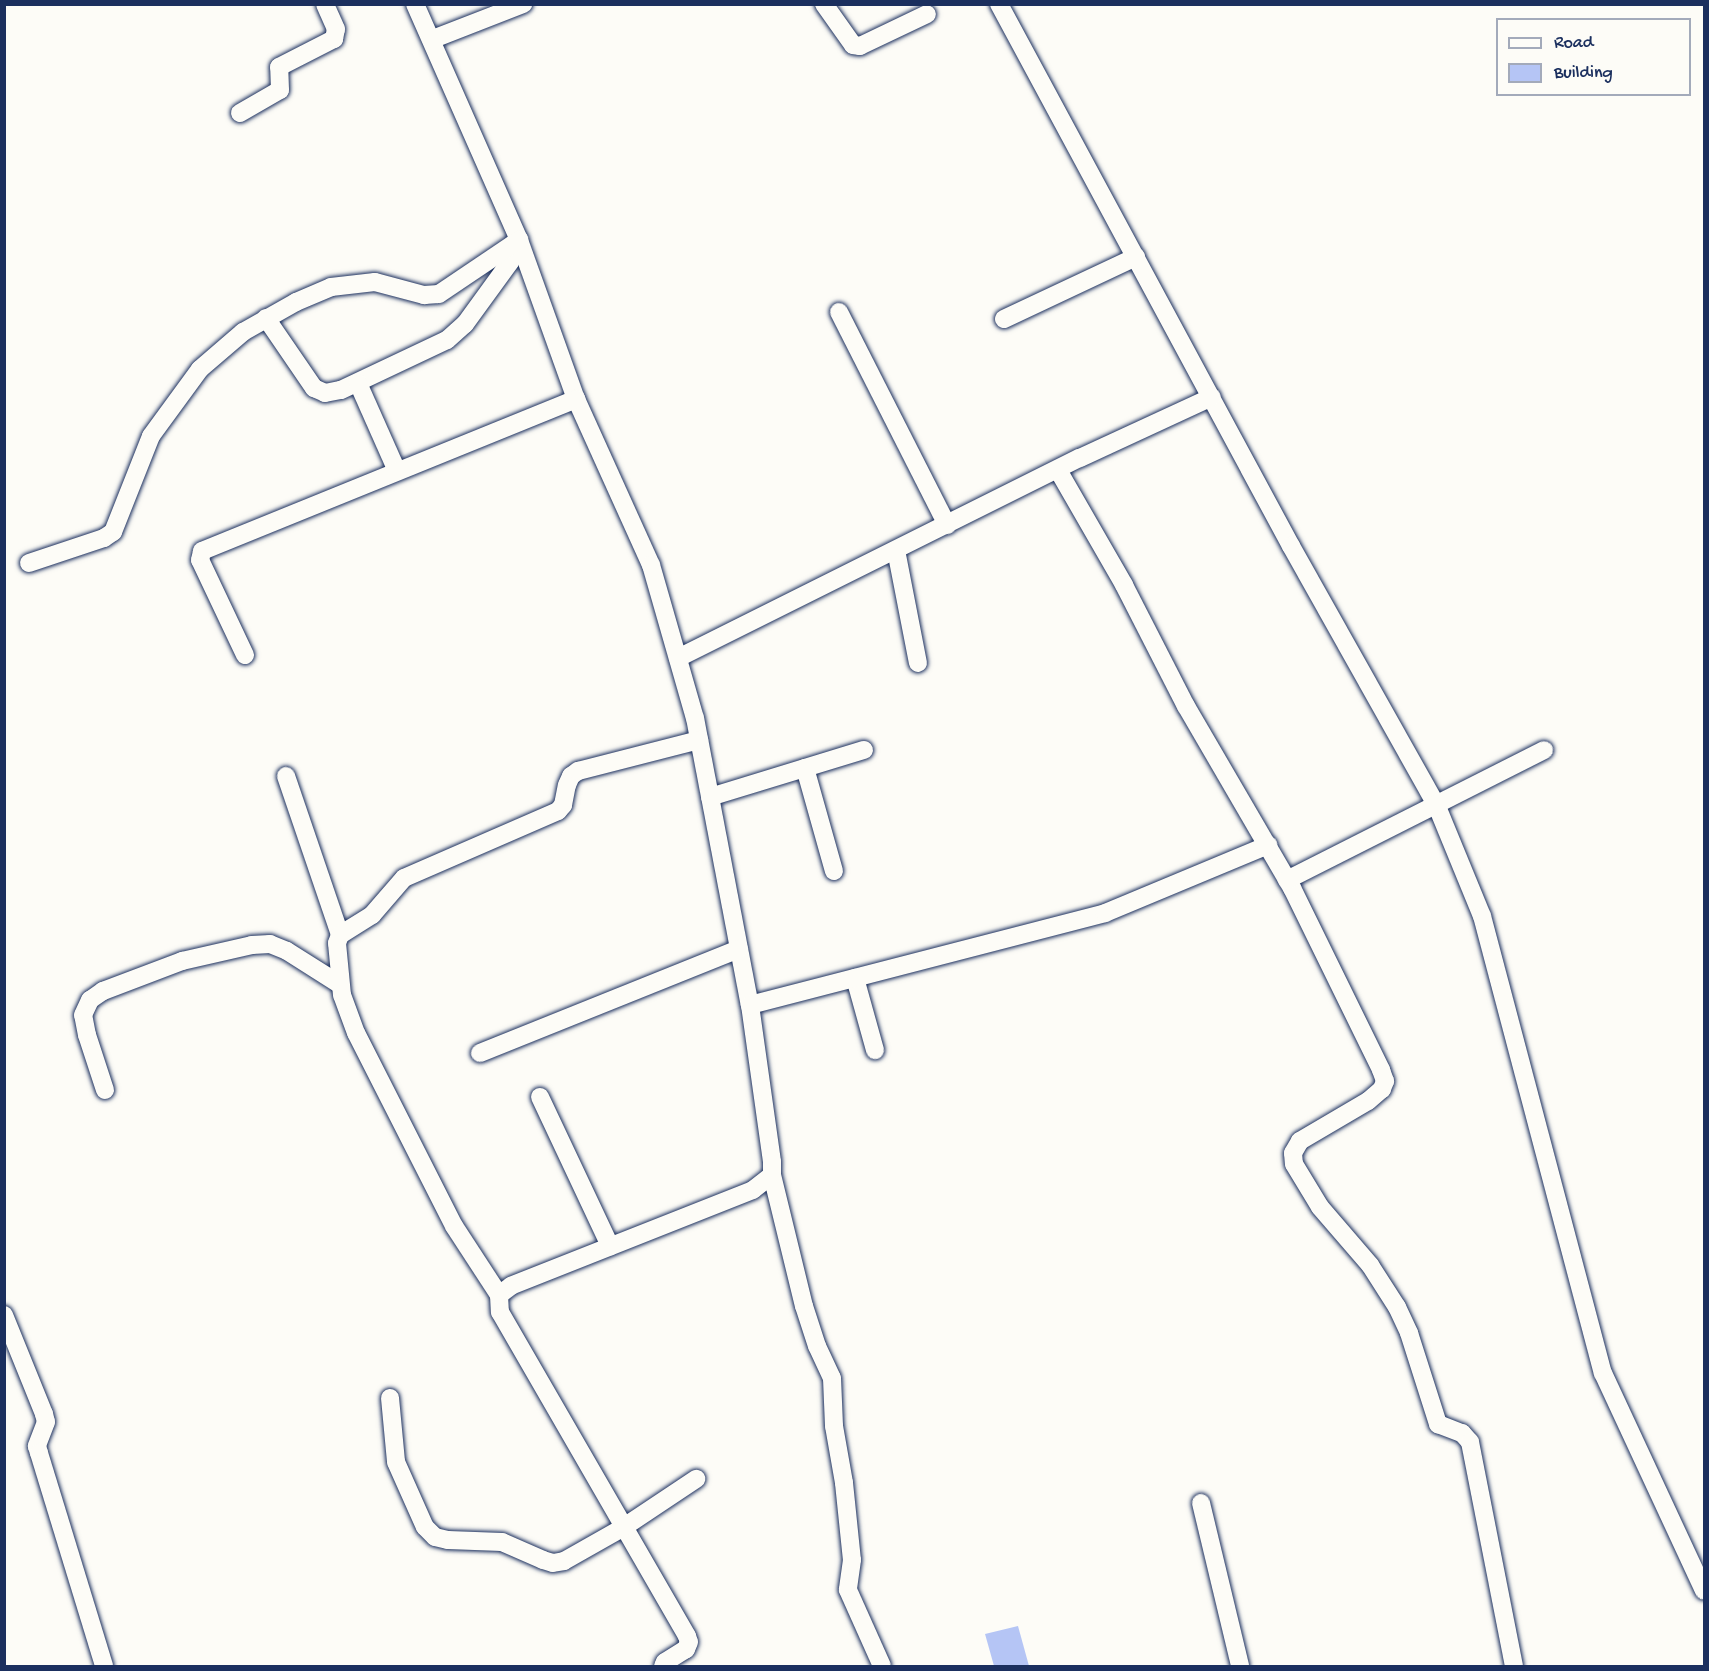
<!DOCTYPE html>
<style>
body{margin:0}
#map{position:relative;width:1709px;height:1671px;overflow:hidden;background:#fdfcf7;font-family:"Gochi Hand",sans-serif}
div>[style]{position:absolute}
.building>*{inset:0;background:#b5c5f5}
.roads{filter:drop-shadow(0 0 2px #1b2f5e) drop-shadow(0 0 2px #1b2f5e)}
.minor>*{height:18px;margin:-9px;padding:0 9px;transform-origin:9px;border-radius:9px;background:#fdfcf7}
span{translate:-50% -50%;white-space:nowrap;text-align:center;line-height:1.15;-webkit-text-stroke:5px #fdfcf7;paint-order:stroke}
.frame{position:absolute;inset:0;border:6px solid #1b2f5e;pointer-events:none}
.legend{position:absolute;left:1496px;top:18px;width:195px;height:78px;box-sizing:border-box;background:#fdfcf7;border:2px solid #a3aaba;margin:0;padding:8px 10px;list-style:none;font-size:18px;color:#1b2f5e}
.legend li{display:flex;align-items:center;gap:12px;height:30px}
.legend b{width:30px;border:2px solid #a3aaba}
</style>
<div id="map">
<div class="building">
<div style="clip-path:polygon(1018px 1626px,1029px 1666px,994px 1666px,985px 1634px)"></div>
</div>
<div class="roads">
<div class="minor">
<div style="left:415px;top:4px;width:258px;rotate:66.2deg"></div>
<div style="left:519px;top:240px;width:169px;rotate:70.3deg"></div>
<div style="left:576px;top:399px;width:182px;rotate:65.7deg"></div>
<div style="left:651px;top:565px;width:159px;rotate:74deg"></div>
<div style="left:695px;top:718px;width:292px;rotate:79.2deg"></div>
<div style="left:750px;top:1005px;width:159px;rotate:82deg"></div>
<div style="left:772px;top:1162px;width:13px;rotate:90deg"></div>
<div style="left:772px;top:1175px;width:24px;rotate:142deg"></div>
<div style="left:753px;top:1190px;width:260px;rotate:158.4deg"></div>
<div style="left:511px;top:1286px;width:15px;rotate:143deg"></div>
<div style="left:499px;top:1295px;width:17px;rotate:87deg"></div>
<div style="left:500px;top:1312px;width:374px;rotate:60deg"></div>
<div style="left:687px;top:1636px;width:6px;rotate:72deg"></div>
<div style="left:689px;top:1642px;width:8px;rotate:113deg"></div>
<div style="left:686px;top:1649px;width:25px;rotate:148deg"></div>
<div style="left:665px;top:1662px;width:4px;rotate:117deg"></div>
<div style="left:824px;top:4px;width:50px;rotate:54.7deg"></div>
<div style="left:853px;top:45px;width:7px;rotate:8deg"></div>
<div style="left:860px;top:46px;width:74px;rotate:-25.5deg"></div>
<div style="left:999px;top:4px;width:616px;rotate:61.69deg"></div>
<div style="left:1291px;top:546px;width:296px;rotate:60.7deg"></div>
<div style="left:1436px;top:804px;width:121px;rotate:67.7deg"></div>
<div style="left:1482px;top:916px;width:473px;rotate:75.2deg"></div>
<div style="left:1603px;top:1373px;width:240px;rotate:65.1deg"></div>
<div style="left:433px;top:39px;width:97px;rotate:-21.3deg"></div>
<div style="left:240px;top:113px;width:46px;rotate:-29.9deg"></div>
<div style="left:280px;top:90px;width:23px;rotate:-92deg"></div>
<div style="left:279px;top:67px;width:62px;rotate:-27deg"></div>
<div style="left:334px;top:39px;width:10px;rotate:-79deg"></div>
<div style="left:336px;top:29px;width:27px;rotate:-114deg"></div>
<div style="left:839px;top:312px;width:239px;rotate:63.1deg"></div>
<div style="left:266px;top:318px;width:85px;rotate:55.6deg"></div>
<div style="left:314px;top:388px;width:12px;rotate:24deg"></div>
<div style="left:325px;top:393px;width:16px;rotate:-11deg"></div>
<div style="left:341px;top:390px;width:117px;rotate:-25.3deg"></div>
<div style="left:447px;top:340px;width:24px;rotate:-42deg"></div>
<div style="left:465px;top:324px;width:77px;rotate:-54deg"></div>
<div style="left:510px;top:262px;width:17px;rotate:-83deg"></div>
<div style="left:1004px;top:319px;width:146px;rotate:-25.2deg"></div>
<div style="left:358px;top:383px;width:96px;rotate:66.1deg"></div>
<div style="left:1058px;top:470px;width:133px;rotate:60.1deg"></div>
<div style="left:1124px;top:585px;width:136px;rotate:62.9deg"></div>
<div style="left:1186px;top:706px;width:211px;rotate:59.8deg"></div>
<div style="left:1292px;top:888px;width:203px;rotate:63.9deg"></div>
<div style="left:1381px;top:1070px;width:12px;rotate:70deg"></div>
<div style="left:1385px;top:1081px;width:9px;rotate:111deg"></div>
<div style="left:1382px;top:1089px;width:18px;rotate:139deg"></div>
<div style="left:1368px;top:1101px;width:79px;rotate:149.5deg"></div>
<div style="left:1300px;top:1141px;width:14px;rotate:120deg"></div>
<div style="left:1293px;top:1153px;width:11px;rotate:85deg"></div>
<div style="left:1294px;top:1164px;width:50px;rotate:58.8deg"></div>
<div style="left:1320px;top:1207px;width:77px;rotate:49.2deg"></div>
<div style="left:1370px;top:1265px;width:50px;rotate:57.3deg"></div>
<div style="left:1397px;top:1307px;width:29px;rotate:65deg"></div>
<div style="left:1409px;top:1333px;width:96px;rotate:72.3deg"></div>
<div style="left:1438px;top:1424px;width:26px;rotate:21deg"></div>
<div style="left:1462px;top:1433px;width:12px;rotate:48deg"></div>
<div style="left:1470px;top:1442px;width:228px;rotate:78.9deg"></div>
<div style="left:896px;top:550px;width:115px;rotate:79deg"></div>
<div style="left:29px;top:563px;width:79px;rotate:-18.4deg"></div>
<div style="left:104px;top:538px;width:11px;rotate:-34deg"></div>
<div style="left:113px;top:532px;width:103px;rotate:-68.4deg"></div>
<div style="left:151px;top:436px;width:83px;rotate:-53.8deg"></div>
<div style="left:200px;top:369px;width:57px;rotate:-40.7deg"></div>
<div style="left:243px;top:332px;width:61px;rotate:-29.5deg"></div>
<div style="left:296px;top:302px;width:38px;rotate:-23deg"></div>
<div style="left:331px;top:287px;width:44px;rotate:-6.5deg"></div>
<div style="left:375px;top:282px;width:51px;rotate:14.9deg"></div>
<div style="left:424px;top:295px;width:15px;rotate:-4deg"></div>
<div style="left:439px;top:294px;width:97px;rotate:-34deg"></div>
<div style="left:245px;top:655px;width:105px;rotate:-115.3deg"></div>
<div style="left:200px;top:560px;width:9px;rotate:-77deg"></div>
<div style="left:202px;top:551px;width:404px;rotate:-22.1deg"></div>
<div style="left:678px;top:658px;width:449px;rotate:-26.5deg"></div>
<div style="left:1080px;top:458px;width:145px;rotate:-24.8deg"></div>
<div style="left:805px;top:768px;width:107px;rotate:74.3deg"></div>
<div style="left:286px;top:776px;width:168px;rotate:71.2deg"></div>
<div style="left:710px;top:797px;width:161px;rotate:-17deg"></div>
<div style="left:1287px;top:880px;width:288px;rotate:-26.8deg"></div>
<div style="left:855px;top:978px;width:75px;rotate:74.5deg"></div>
<div style="left:750px;top:1005px;width:367px;rotate:-14.5deg"></div>
<div style="left:1105px;top:913px;width:177px;rotate:-22.6deg"></div>
<div style="left:480px;top:1053px;width:279px;rotate:-21.9deg"></div>
<div style="left:105px;top:1090px;width:58px;rotate:-108.1deg"></div>
<div style="left:87px;top:1035px;width:20px;rotate:-101deg"></div>
<div style="left:83px;top:1015px;width:17px;rotate:-65deg"></div>
<div style="left:90px;top:1000px;width:16px;rotate:-35deg"></div>
<div style="left:103px;top:991px;width:85px;rotate:-20.8deg"></div>
<div style="left:182px;top:961px;width:72px;rotate:-12.9deg"></div>
<div style="left:252px;top:945px;width:18px;rotate:-3deg"></div>
<div style="left:270px;top:944px;width:18px;rotate:22deg"></div>
<div style="left:287px;top:951px;width:62px;rotate:32.4deg"></div>
<div style="left:540px;top:1097px;width:165px;rotate:64.8deg"></div>
<div style="left:772px;top:1175px;width:135px;rotate:76.3deg"></div>
<div style="left:804px;top:1306px;width:42px;rotate:72deg"></div>
<div style="left:817px;top:1346px;width:35px;rotate:65deg"></div>
<div style="left:832px;top:1378px;width:48px;rotate:87.6deg"></div>
<div style="left:834px;top:1426px;width:58px;rotate:80deg"></div>
<div style="left:844px;top:1483px;width:77px;rotate:84.1deg"></div>
<div style="left:852px;top:1560px;width:30px;rotate:98deg"></div>
<div style="left:848px;top:1590px;width:83px;rotate:65.9deg"></div>
<div style="left:499px;top:1295px;width:82px;rotate:-123.1deg"></div>
<div style="left:454px;top:1226px;width:216px;rotate:-116.9deg"></div>
<div style="left:356px;top:1033px;width:40px;rotate:-110.2deg"></div>
<div style="left:342px;top:995px;width:52px;rotate:-95.5deg"></div>
<div style="left:337px;top:943px;width:9px;rotate:-69deg"></div>
<div style="left:340px;top:935px;width:38px;rotate:-32deg"></div>
<div style="left:372px;top:915px;width:49px;rotate:-49.1deg"></div>
<div style="left:404px;top:878px;width:168px;rotate:-23.5deg"></div>
<div style="left:558px;top:811px;width:8px;rotate:-50deg"></div>
<div style="left:563px;top:805px;width:20px;rotate:-79deg"></div>
<div style="left:567px;top:785px;width:10px;rotate:-66deg"></div>
<div style="left:571px;top:776px;width:9px;rotate:-36deg"></div>
<div style="left:578px;top:771px;width:125px;rotate:-14.4deg"></div>
<div style="left:4px;top:1315px;width:107px;rotate:68deg"></div>
<div style="left:44px;top:1414px;width:8px;rotate:76deg"></div>
<div style="left:46px;top:1422px;width:26px;rotate:111deg"></div>
<div style="left:37px;top:1446px;width:7px;rotate:74deg"></div>
<div style="left:39px;top:1453px;width:223px;rotate:73deg"></div>
<div style="left:390px;top:1398px;width:64px;rotate:84.6deg"></div>
<div style="left:396px;top:1462px;width:71px;rotate:66deg"></div>
<div style="left:425px;top:1527px;width:14px;rotate:45deg"></div>
<div style="left:435px;top:1537px;width:13px;rotate:13deg"></div>
<div style="left:448px;top:1540px;width:54px;rotate:2.1deg"></div>
<div style="left:502px;top:1542px;width:45px;rotate:23.7deg"></div>
<div style="left:543px;top:1560px;width:10px;rotate:17deg"></div>
<div style="left:553px;top:1563px;width:11px;rotate:-10deg"></div>
<div style="left:564px;top:1561px;width:69px;rotate:-29.5deg"></div>
<div style="left:624px;top:1527px;width:87px;rotate:-33.7deg"></div>
<div style="left:1201px;top:1503px;width:168px;rotate:76.5deg"></div>
</div>
</div>
<div class="frame"></div>
<ul class="legend">
<li><b style="height:8px;background:#fdfcf7"></b>Road</li>
<li><b style="height:16px;background:#b5c5f5"></b>Building</li>
</ul>
</div>
